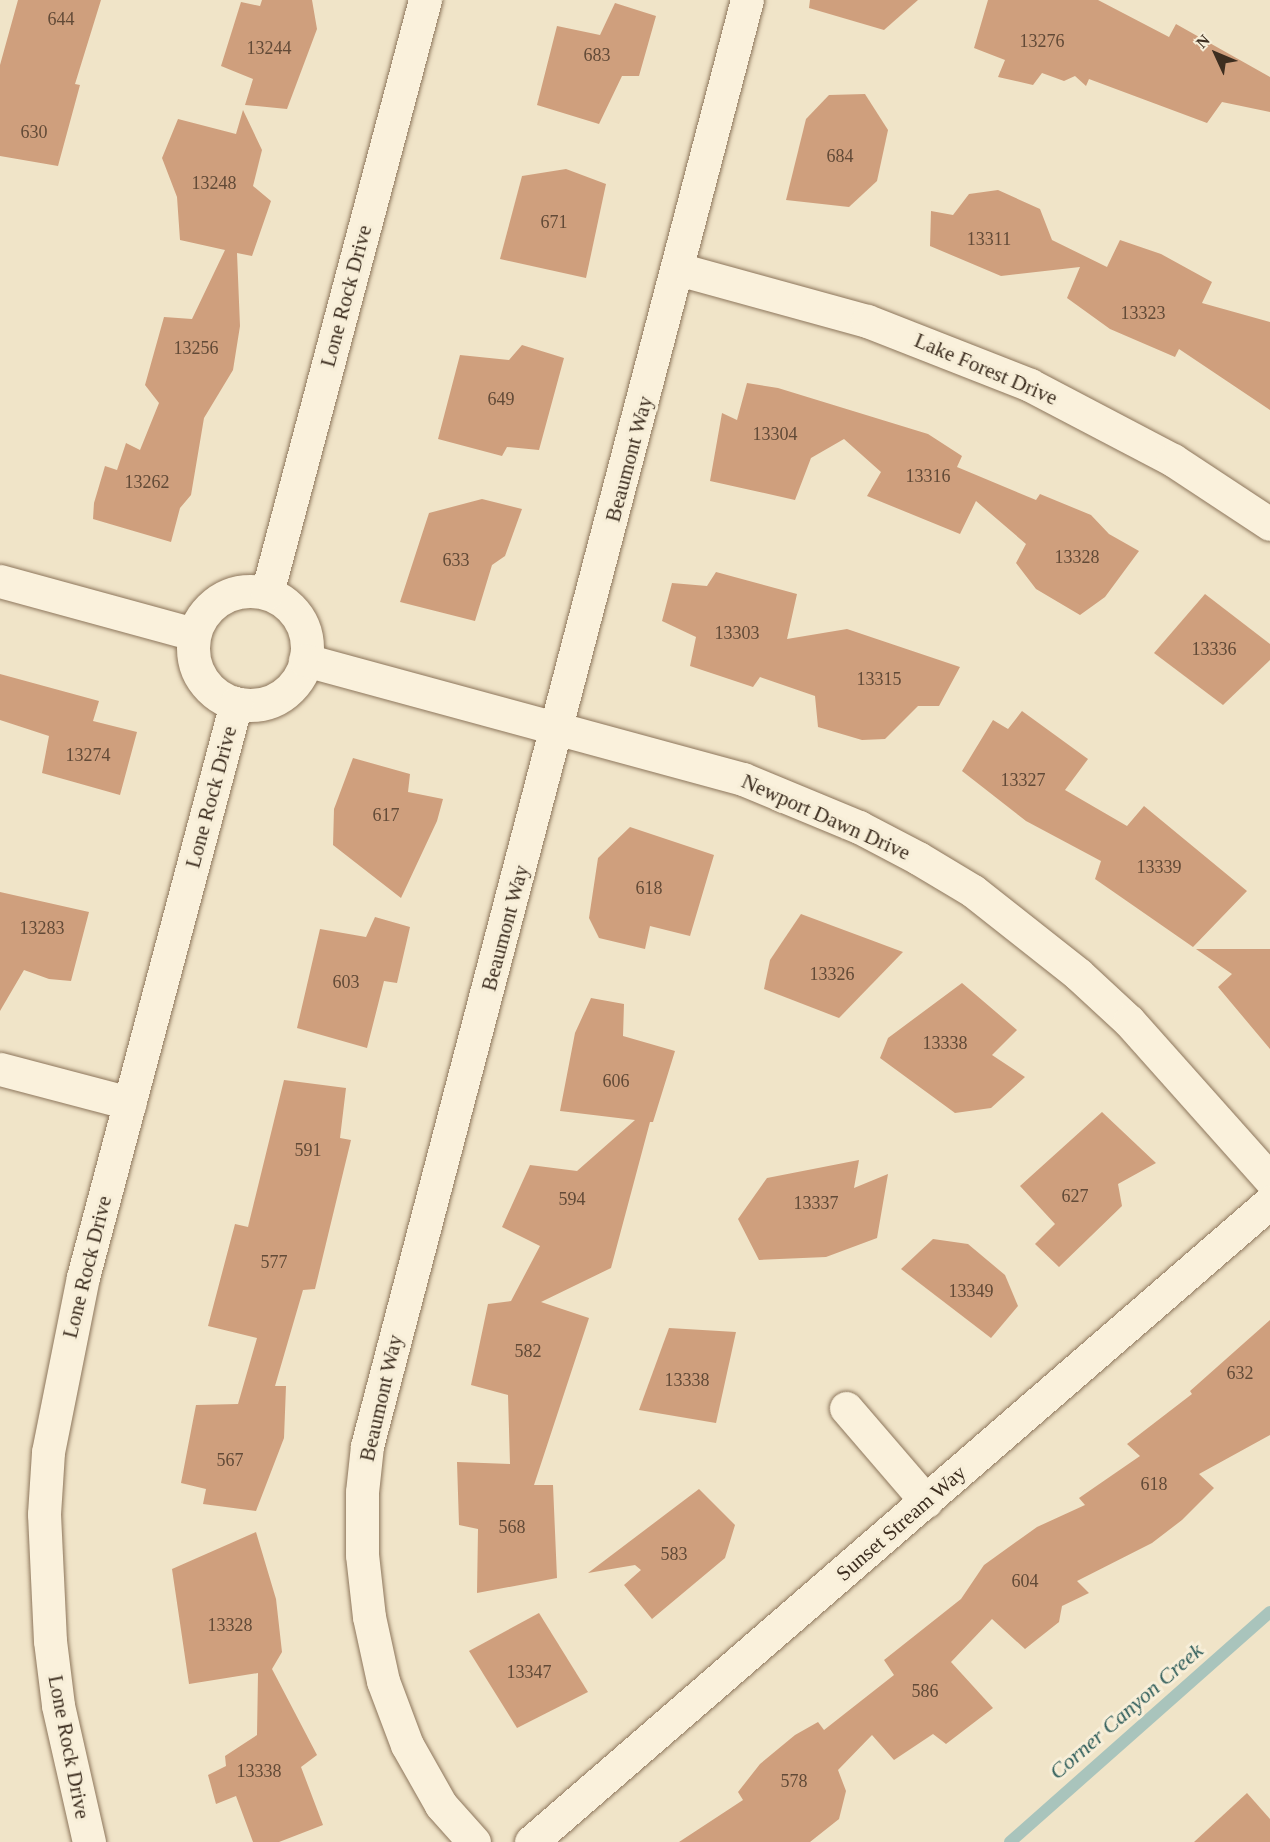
<!DOCTYPE html>
<style>
body{margin:0}
#map{position:relative;width:1270px;height:1842px;overflow:hidden;background:#f0e4c8;font-family:"Times New Roman",serif}
div>[style]{position:absolute}
.stream>*{height:12px;margin:-6px;padding:0 6px;transform-origin:6px;border-radius:6px;background:#a9c4bc}
.building>*{inset:0;background:#cf9f7d}
.roads{filter:drop-shadow(0 0 2px #8d765c) drop-shadow(0 0 2px #8d765c)}
.minor>*{height:33px;margin:-16.5px;padding:0 16.5px;transform-origin:16.5px;border-radius:16.5px;background:#faf1dc}
.minor>.ring{margin:-16.5px;padding:0;box-sizing:content-box;background:none;border:33px solid #faf1dc;border-radius:50%}
span{translate:-50% -50%;white-space:nowrap;text-align:center;line-height:1.15;-webkit-text-stroke:6px #f7eed8;paint-order:stroke}
.number-label{font-size:18px;color:#624a37}
.number-label span{-webkit-text-stroke-width:0}
.street-label{font-size:21px;color:#3d2e20}
.water-label{font-size:22px;color:#2f5d5a;font-style:italic}
.north{position:absolute;left:1186px;top:24px;width:60px;height:60px;-webkit-text-stroke:4px #f7eed8;paint-order:stroke;rotate:314deg;font-size:16px;font-weight:700;line-height:24px;text-align:center;color:#3d2e20}
.north::after{content:'';display:block;margin:auto;width:21px;height:27px;background:#3d2e20;clip-path:polygon(50% 0,100% 100%,50% 72%,0 100%)}
</style>
<div id="map">
<div class="stream">
<div style="left:1010px;top:1842px;width:347px;rotate:-41.5deg"></div>
</div>
<div class="building">
<div style="clip-path:polygon(18px 0,101px 0,75px 84px,80px 85px,58px 166px,0 156px,0 65px)"></div>
<div style="clip-path:polygon(262px 0,312px 0,317px 29px,287px 109px,245px 105px,253px 79px,221px 66px,241px 2px,260px 6px)"></div>
<div style="clip-path:polygon(810px 0,918px 0,884px 30px,809px 8px)"></div>
<div style="clip-path:polygon(988px 0,1098px 0,1169px 37px,1176px 24px,1270px 77px,1270px 112px,1222px 102px,1207px 123px,1089px 79px,1086px 86px,1075px 76px,1064px 81px,1042px 73px,1033px 85px,998px 77px,1005px 60px,974px 48px)"></div>
<div style="clip-path:polygon(615px 3px,656px 16px,639px 76px,622px 76px,599px 124px,537px 105px,557px 26px,600px 35px)"></div>
<div style="clip-path:polygon(865px 94px,888px 130px,877px 181px,849px 207px,786px 200px,806px 119px,829px 95px)"></div>
<div style="clip-path:polygon(243px 110px,262px 150px,253px 186px,271px 201px,252px 256px,237px 253px,240px 326px,233px 370px,204px 418px,191px 495px,180px 508px,171px 542px,93px 519px,94px 503px,105px 466px,117px 470px,126px 443px,140px 450px,159px 403px,145px 385px,164px 317px,192px 319px,225px 250px,180px 240px,177px 197px,162px 158px,178px 119px,236px 134px)"></div>
<div style="clip-path:polygon(566px 169px,606px 184px,586px 278px,500px 259px,522px 176px)"></div>
<div style="clip-path:polygon(998px 190px,1040px 209px,1052px 240px,1107px 267px,1120px 240px,1161px 254px,1212px 282px,1202px 303px,1270px 322px,1270px 410px,1179px 349px,1175px 357px,1110px 329px,1067px 298px,1080px 267px,1001px 276px,930px 246px,931px 211px,953px 215px,969px 194px)"></div>
<div style="clip-path:polygon(522px 345px,564px 358px,539px 450px,507px 447px,502px 456px,438px 439px,460px 355px,509px 360px)"></div>
<div style="clip-path:polygon(747px 383px,778px 388px,928px 434px,962px 456px,957px 467px,1036px 500px,1040px 494px,1091px 515px,1109px 534px,1139px 551px,1105px 597px,1080px 615px,1036px 589px,1016px 563px,1026px 544px,976px 501px,960px 534px,867px 496px,881px 472px,844px 439px,811px 458px,795px 500px,710px 481px,722px 413px,737px 420px)"></div>
<div style="clip-path:polygon(482px 499px,522px 509px,505px 556px,492px 565px,475px 621px,400px 602px,429px 513px)"></div>
<div style="clip-path:polygon(716px 572px,797px 594px,787px 639px,847px 629px,960px 667px,939px 706px,918px 706px,885px 739px,862px 740px,818px 727px,815px 696px,760px 677px,753px 687px,690px 666px,696px 637px,662px 621px,672px 583px,707px 586px)"></div>
<div style="clip-path:polygon(1205px 594px,1270px 644px,1270px 660px,1223px 705px,1154px 653px)"></div>
<div style="clip-path:polygon(0 674px,99px 701px,93px 721px,137px 732px,120px 795px,42px 773px,49px 736px,0 720px)"></div>
<div style="clip-path:polygon(1022px 711px,1088px 759px,1065px 790px,1127px 826px,1144px 806px,1247px 891px,1193px 947px,1095px 879px,1101px 861px,1026px 821px,962px 771px,993px 720px,1008px 729px)"></div>
<div style="clip-path:polygon(353px 758px,410px 774px,408px 792px,443px 799px,437px 821px,401px 898px,333px 845px,334px 809px)"></div>
<div style="clip-path:polygon(630px 827px,714px 855px,690px 936px,650px 926px,645px 949px,599px 938px,589px 918px,598px 858px)"></div>
<div style="clip-path:polygon(0 892px,89px 912px,71px 981px,49px 979px,24px 970px,0 1011px)"></div>
<div style="clip-path:polygon(801px 914px,903px 952px,839px 1018px,764px 989px,770px 960px)"></div>
<div style="clip-path:polygon(375px 917px,410px 927px,397px 983px,384px 981px,367px 1048px,297px 1028px,320px 929px,366px 937px)"></div>
<div style="clip-path:polygon(1196px 949px,1270px 949px,1270px 1049px,1218px 987px,1232px 974px)"></div>
<div style="clip-path:polygon(962px 983px,1017px 1030px,992px 1055px,1025px 1077px,991px 1108px,955px 1113px,880px 1058px,888px 1038px)"></div>
<div style="clip-path:polygon(591px 998px,624px 1004px,623px 1036px,675px 1051px,653px 1122px,650px 1122px,611px 1268px,541px 1302px,589px 1318px,534px 1485px,553px 1485px,557px 1578px,477px 1593px,478px 1529px,459px 1525px,457px 1462px,510px 1464px,508px 1395px,471px 1385px,488px 1304px,511px 1301px,540px 1246px,502px 1227px,530px 1165px,577px 1171px,635px 1120px,560px 1111px,575px 1033px)"></div>
<div style="clip-path:polygon(284px 1080px,346px 1088px,340px 1138px,351px 1140px,315px 1289px,303px 1290px,275px 1386px,286px 1386px,284px 1438px,256px 1511px,203px 1504px,206px 1489px,181px 1483px,196px 1405px,238px 1404px,257px 1338px,208px 1326px,235px 1224px,248px 1227px)"></div>
<div style="clip-path:polygon(1102px 1112px,1156px 1163px,1118px 1184px,1122px 1206px,1059px 1267px,1035px 1244px,1055px 1224px,1020px 1186px)"></div>
<div style="clip-path:polygon(859px 1160px,854px 1188px,888px 1174px,877px 1238px,826px 1257px,759px 1260px,738px 1219px,767px 1178px)"></div>
<div style="clip-path:polygon(933px 1239px,968px 1244px,1005px 1275px,1018px 1306px,991px 1338px,901px 1269px)"></div>
<div style="clip-path:polygon(1270px 1320px,1270px 1435px,1199px 1474px,1214px 1488px,1182px 1520px,1152px 1543px,1077px 1581px,1089px 1593px,1062px 1606px,1059px 1622px,1025px 1649px,992px 1619px,951px 1662px,993px 1708px,946px 1744px,933px 1734px,894px 1760px,872px 1735px,838px 1770px,846px 1791px,839px 1819px,810px 1842px,679px 1842px,743px 1800px,738px 1792px,760px 1764px,795px 1735px,818px 1722px,824px 1730px,894px 1675px,884px 1660px,961px 1599px,984px 1565px,1037px 1527px,1085px 1505px,1079px 1498px,1140px 1456px,1127px 1444px,1192px 1394px,1190px 1391px)"></div>
<div style="clip-path:polygon(669px 1328px,736px 1332px,716px 1423px,639px 1410px)"></div>
<div style="clip-path:polygon(699px 1489px,735px 1525px,725px 1558px,652px 1619px,624px 1585px,641px 1570px,635px 1565px,588px 1573px)"></div>
<div style="clip-path:polygon(256px 1532px,276px 1599px,282px 1652px,272px 1669px,317px 1755px,301px 1767px,323px 1825px,279px 1842px,253px 1842px,236px 1796px,216px 1804px,208px 1775px,226px 1766px,225px 1756px,257px 1735px,258px 1673px,189px 1684px,172px 1569px)"></div>
<div style="clip-path:polygon(539px 1613px,588px 1692px,517px 1728px,469px 1651px)"></div>
<div style="clip-path:polygon(1247px 1793px,1270px 1819px,1270px 1842px,1194px 1842px)"></div>
</div>
<div class="roads">
<div class="minor">
<div style="left:678px;top:269px;width:196px;rotate:15.4deg"></div>
<div style="left:867px;top:321px;width:175px;rotate:21.4deg"></div>
<div style="left:1030px;top:385px;width:161px;rotate:27.7deg"></div>
<div style="left:1173px;top:460px;width:116px;rotate:33.4deg"></div>
<div style="left:0;top:581px;width:201px;rotate:15.3deg"></div>
<div class="ring" style="left:193px;top:591px;width:81px;height:81px"></div>
<div style="left:267px;top:593px;width:614px;rotate:-75.08deg"></div>
<div style="left:305px;top:660px;width:454px;rotate:15.2deg"></div>
<div style="left:743px;top:779px;width:126px;rotate:22.5deg"></div>
<div style="left:859px;top:827px;width:67px;rotate:27.7deg"></div>
<div style="left:918px;top:858px;width:64px;rotate:31deg"></div>
<div style="left:973px;top:891px;width:134px;rotate:38.3deg"></div>
<div style="left:1078px;top:974px;width:69px;rotate:42.7deg"></div>
<div style="left:1129px;top:1021px;width:212px;rotate:48.3deg"></div>
<div style="left:0;top:1069px;width:134px;rotate:14.7deg"></div>
<div style="left:846px;top:1408px;width:123px;rotate:49.3deg"></div>
<div style="left:89px;top:1842px;width:140px;rotate:-102.8deg"></div>
<div style="left:58px;top:1705px;width:64px;rotate:-97.1deg"></div>
<div style="left:50px;top:1641px;width:127px;rotate:-92.7deg"></div>
<div style="left:44px;top:1514px;width:62px;rotate:-86.3deg"></div>
<div style="left:48px;top:1452px;width:178px;rotate:-78.7deg"></div>
<div style="left:83px;top:1277px;width:594px;rotate:-75.07deg"></div>
<div style="left:474px;top:1842px;width:50px;rotate:-131.7deg"></div>
<div style="left:441px;top:1805px;width:69px;rotate:-119.5deg"></div>
<div style="left:407px;top:1745px;width:68px;rotate:-110.6deg"></div>
<div style="left:383px;top:1681px;width:66px;rotate:-102.3deg"></div>
<div style="left:369px;top:1617px;width:62px;rotate:-96.4deg"></div>
<div style="left:362px;top:1555px;width:63px;rotate:-90deg"></div>
<div style="left:362px;top:1492px;width:46px;rotate:-83.8deg"></div>
<div style="left:367px;top:1446px;width:1495px;rotate:-75.28deg"></div>
<div style="left:531px;top:1842px;width:978px;rotate:-40.89deg"></div>
</div>
</div>
<div class="number-label">
<span style="left:61px;top:19px">644</span>
<span style="left:1042px;top:41px">13276</span>
<span style="left:269px;top:48px">13244</span>
<span style="left:597px;top:55px">683</span>
<span style="left:34px;top:132px">630</span>
<span style="left:840px;top:156px">684</span>
<span style="left:214px;top:183px">13248</span>
<span style="left:554px;top:222px">671</span>
<span style="left:989px;top:239px">13311</span>
<span style="left:1143px;top:313px">13323</span>
<span style="left:196px;top:348px">13256</span>
<span style="left:501px;top:399px">649</span>
<span style="left:775px;top:434px">13304</span>
<span style="left:928px;top:476px">13316</span>
<span style="left:147px;top:482px">13262</span>
<span style="left:1077px;top:557px">13328</span>
<span style="left:456px;top:560px">633</span>
<span style="left:737px;top:633px">13303</span>
<span style="left:1214px;top:649px">13336</span>
<span style="left:879px;top:679px">13315</span>
<span style="left:88px;top:755px">13274</span>
<span style="left:1023px;top:780px">13327</span>
<span style="left:386px;top:815px">617</span>
<span style="left:1159px;top:867px">13339</span>
<span style="left:649px;top:888px">618</span>
<span style="left:42px;top:928px">13283</span>
<span style="left:832px;top:974px">13326</span>
<span style="left:346px;top:982px">603</span>
<span style="left:945px;top:1043px">13338</span>
<span style="left:616px;top:1081px">606</span>
<span style="left:308px;top:1150px">591</span>
<span style="left:1075px;top:1196px">627</span>
<span style="left:572px;top:1199px">594</span>
<span style="left:816px;top:1203px">13337</span>
<span style="left:274px;top:1262px">577</span>
<span style="left:971px;top:1291px">13349</span>
<span style="left:528px;top:1351px">582</span>
<span style="left:1240px;top:1373px">632</span>
<span style="left:687px;top:1380px">13338</span>
<span style="left:230px;top:1460px">567</span>
<span style="left:1154px;top:1484px">618</span>
<span style="left:512px;top:1527px">568</span>
<span style="left:674px;top:1554px">583</span>
<span style="left:1025px;top:1581px">604</span>
<span style="left:230px;top:1625px">13328</span>
<span style="left:529px;top:1672px">13347</span>
<span style="left:925px;top:1691px">586</span>
<span style="left:259px;top:1771px">13338</span>
<span style="left:794px;top:1781px">578</span>
</div>
<div class="street-label">
<span style="left:346px;top:296px;rotate:-75deg">Lone Rock Drive</span>
<span style="left:986px;top:369px;rotate:23deg">Lake Forest Drive</span>
<span style="left:629px;top:459px;rotate:-75deg">Beaumont Way</span>
<span style="left:211px;top:797px;rotate:-75deg">Lone Rock Drive</span>
<span style="left:826px;top:817px;rotate:24deg">Newport Dawn Drive</span>
<span style="left:505px;top:928px;rotate:-75deg">Beaumont Way</span>
<span style="left:87px;top:1267px;rotate:-76deg">Lone Rock Drive</span>
<span style="left:381px;top:1398px;rotate:-77deg">Beaumont Way</span>
<span style="left:901px;top:1523px;rotate:-41deg">Sunset Stream Way</span>
<span style="left:69px;top:1747px;rotate:79deg">Lone Rock Drive</span>
</div>
<div class="water-label">
<span style="left:1126px;top:1711px;rotate:-41deg">Corner Canyon Creek</span>
</div>
<div class="north">N</div>
</div>
